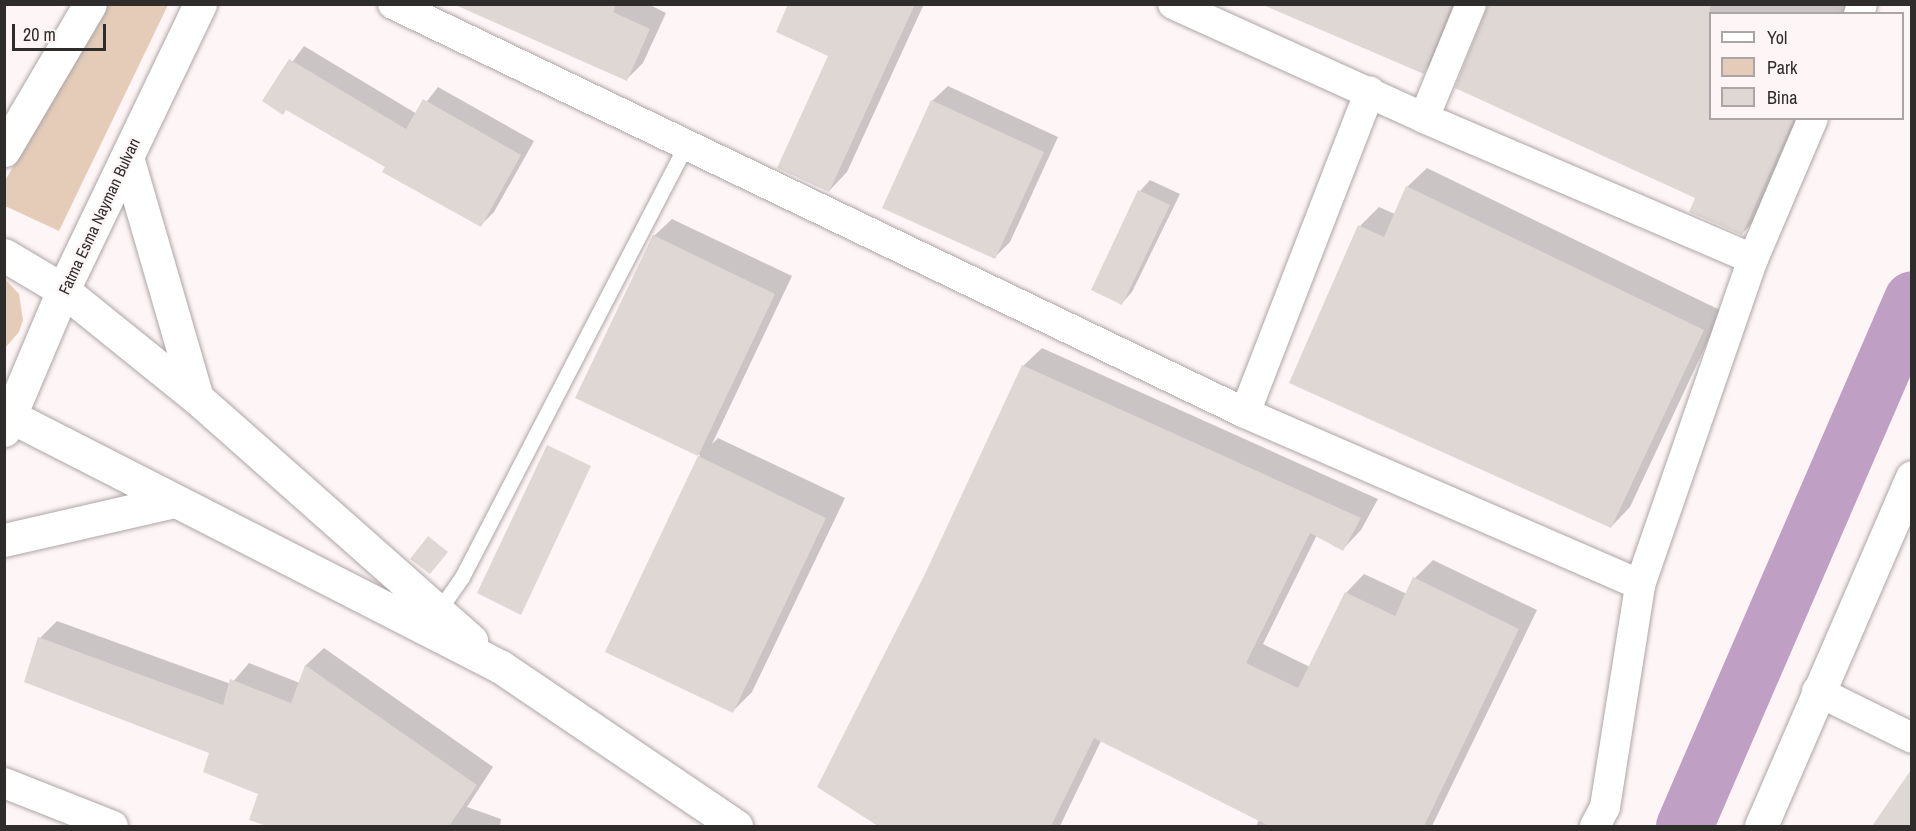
<!DOCTYPE html>
<meta charset="utf-8">
<style>
body{margin:0}
#map{position:relative;width:1916px;height:831px;overflow:hidden;background:#fef6f6;font-family:"Archivo Narrow",sans-serif}
div>[style]{position:absolute}
.green>*{inset:0;background:#e4ccb8}
.shadow>*{inset:0;background:#0003}
.river>*{height:57px;margin:-28.5px;padding:0 28.5px;transform-origin:28.5px;border-radius:28.5px;background:#c09fc5}
.building>*{inset:0;background:#ded7d4}
.roads{filter:drop-shadow(0 0 2px #ada5a6) drop-shadow(0 0 2px #ada5a6)}
.service>*{height:15px;margin:-7.5px;padding:0 7.5px;transform-origin:7.5px;border-radius:7.5px;background:#fff}
.minor>*{height:30px;margin:-15px;padding:0 15px;transform-origin:15px;border-radius:15px;background:#fff}
.tertiary>*{height:33px;margin:-16.5px;padding:0 16.5px;transform-origin:16.5px;border-radius:16.5px;background:#fff}
.secondary>*{height:33px;margin:-16.5px;padding:0 16.5px;transform-origin:16.5px;border-radius:16.5px;background:#fff}
span{translate:-50% -50%;white-space:nowrap;text-align:center;line-height:1.15;-webkit-text-stroke:5px #fef6f6;paint-order:stroke}
.street-label{font-size:16px;color:#2f2c2c}
.frame{position:absolute;inset:0;border:6px solid #2f2c2c;pointer-events:none}
.legend{position:absolute;left:1709px;top:12px;width:195px;height:108px;box-sizing:border-box;background:#fef6f6;border:2px solid #aba5a5;margin:0;padding:8px 10px;list-style:none;font-size:18px;color:#2f2c2c}
.legend li{display:flex;align-items:center;gap:12px;height:30px}
.legend b{width:30px;border:2px solid #aba5a5}
.scale{position:absolute;left:12px;top:24px;width:94px;height:27px;box-sizing:border-box;border:3px solid #2f2c2c;border-top:0;padding-left:8px;font-size:18px;line-height:21px;white-space:nowrap;color:#2f2c2c;-webkit-text-stroke:4px #fef6f6;paint-order:stroke}
</style>
<div id="map">
<div class="green">
<div style="clip-path:polygon(102px 5px,168px 5px,59px 231px,5px 206px,5px 181px)"></div>
<div style="clip-path:polygon(5px 279px,19px 294px,23px 320px,19px 332px,5px 348px)"></div>
</div>
<div class="shadow">
<div style="clip-path:polygon(457px 4px,648px 4px,666px 13px,643px 63px,627px 79px)"></div>
<div style="clip-path:polygon(790px 4px,924px 4px,847px 172px,829px 191px,830px 55px)"></div>
<div style="clip-path:polygon(1266px 4px,1461px 4px,1440px 55px,1423px 72px)"></div>
<div style="clip-path:polygon(1488px 4px,1856px 4px,1851px 14px,1710px 14px,1710px 118px,1803px 118px,1759px 216px,1742px 234px)"></div>
<div style="clip-path:polygon(304px 46px,417px 114px,438px 87px,534px 141px,494px 212px,480px 226px,387px 166px,287px 109px,264px 101px)"></div>
<div style="clip-path:polygon(948px 86px,1058px 137px,1010px 242px,995px 257px,932px 101px)"></div>
<div style="clip-path:polygon(1427px 168px,1722px 311px,1630px 507px,1611px 527px,1360px 226px,1379px 207px,1395px 214px,1407px 187px)"></div>
<div style="clip-path:polygon(1150px 180px,1180px 194px,1132px 292px,1122px 303px,1093px 289px,1140px 191px)"></div>
<div style="clip-path:polygon(672px 219px,792px 276px,712px 444px,718px 438px,845px 498px,752px 692px,733px 711px,607px 651px,700px 455px,577px 397px,654px 236px)"></div>
<div style="clip-path:polygon(1042px 348px,1378px 499px,1361px 530px,1343px 549px,1317px 535px,1263px 644px,1310px 667px,1346px 593px,1364px 574px,1407px 594px,1415px 578px,1433px 560px,1537px 610px,1432px 826px,1256px 826px,1259px 820px,1101px 741px,1060px 826px,879px 826px,819px 787px,926px 574px,1023px 366px)"></div>
<div style="clip-path:polygon(57px 621px,231px 684px,249px 663px,300px 683px,306px 665px,324px 648px,493px 767px,467px 807px,501px 819px,500px 826px,272px 826px,250px 819px,260px 793px,211px 752px,40px 638px)"></div>
<div style="clip-path:polygon(1912px 772px,1912px 826px,1874px 826px)"></div>
</div>
<div class="river">
<div style="left:1684px;top:826px;width:574px;rotate:-66.6deg"></div>
</div>
<div class="building">
<div style="clip-path:polygon(453px 4px,616px 4px,613px 12px,650px 29px,627px 81px)"></div>
<div style="clip-path:polygon(788px 4px,915px 4px,829px 192px,777px 168px,828px 56px,776px 32px)"></div>
<div style="clip-path:polygon(1346px 4px,1452px 4px,1424px 74px,1263px 5px)"></div>
<div style="clip-path:polygon(1488px 4px,1710px 4px,1710px 118px,1794px 118px,1742px 235px,1689px 212px,1695px 198px,1455px 88px)"></div>
<div style="clip-path:polygon(289px 59px,406px 129px,423px 99px,521px 155px,481px 227px,382px 172px,385px 167px,286px 110px,283px 115px,262px 101px)"></div>
<div style="clip-path:polygon(931px 100px,1044px 152px,995px 259px,882px 208px)"></div>
<div style="clip-path:polygon(1406px 186px,1704px 330px,1611px 528px,1289px 383px,1358px 225px,1384px 237px)"></div>
<div style="clip-path:polygon(1138px 190px,1170px 205px,1122px 305px,1091px 290px)"></div>
<div style="clip-path:polygon(653px 235px,775px 294px,698px 456px,575px 398px)"></div>
<div style="clip-path:polygon(1022px 365px,1361px 518px,1343px 551px,1310px 533px,1246px 663px,1298px 688px,1345px 592px,1395px 616px,1413px 577px,1519px 629px,1424px 826px,1269px 826px,1094px 738px,1051px 826px,878px 826px,817px 787px,925px 574px)"></div>
<div style="clip-path:polygon(547px 445px,591px 466px,521px 615px,477px 593px)"></div>
<div style="clip-path:polygon(698px 456px,826px 518px,733px 713px,605px 652px)"></div>
<div style="clip-path:polygon(428px 536px,448px 552px,430px 574px,410px 559px)"></div>
<div style="clip-path:polygon(38px 637px,223px 705px,230px 679px,291px 703px,305px 665px,477px 785px,449px 826px,267px 826px,249px 820px,258px 794px,203px 772px,209px 753px,24px 682px)"></div>
<div style="clip-path:polygon(1911px 770px,1911px 826px,1872px 826px)"></div>
</div>
<div class="roads">
<div class="service">
<div style="left:439px;top:610px;width:40px;rotate:-55.1deg"></div>
<div style="left:462px;top:577px;width:487px;rotate:-62.6deg"></div>
</div>
<div class="minor">
<div style="left:393px;top:4px;width:945px;rotate:25.64deg"></div>
<div style="left:1245px;top:413px;width:431px;rotate:23.5deg"></div>
<div style="left:1173px;top:4px;width:276px;rotate:24.4deg"></div>
<div style="left:1424px;top:118px;width:358px;rotate:23.2deg"></div>
<div style="left:1859px;top:14px;width:10px;rotate:-73deg"></div>
<div style="left:1424px;top:118px;width:123px;rotate:-67.6deg"></div>
<div style="left:1245px;top:413px;width:345px;rotate:-68.8deg"></div>
<div style="left:1817px;top:691px;width:106px;rotate:26.3deg"></div>
<div style="left:4px;top:783px;width:117px;rotate:21.5deg"></div>
<div style="left:1595px;top:826px;width:21px;rotate:-62deg"></div>
<div style="left:1605px;top:807px;width:225px;rotate:-81deg"></div>
<div style="left:1640px;top:585px;width:345px;rotate:-70.9deg"></div>
<div style="left:1753px;top:259px;width:153px;rotate:-66.9deg"></div>
</div>
<div class="tertiary">
<div style="left:1761px;top:826px;width:380px;rotate:-66.6deg"></div>
</div>
<div class="secondary">
<div style="left:4px;top:150px;width:169px;rotate:-59.5deg"></div>
<div style="left:127px;top:157px;width:251px;rotate:73.8deg"></div>
<div style="left:4px;top:255px;width:69px;rotate:30.7deg"></div>
<div style="left:63px;top:290px;width:172px;rotate:38.9deg"></div>
<div style="left:197px;top:398px;width:366px;rotate:41.5deg"></div>
<div style="left:4px;top:413px;width:558px;rotate:27.07deg"></div>
<div style="left:501px;top:667px;width:284px;rotate:34.1deg"></div>
<div style="left:4px;top:430px;width:152px;rotate:-67.1deg"></div>
<div style="left:63px;top:290px;width:317px;rotate:-64.4deg"></div>
<div style="left:4px;top:540px;width:174px;rotate:-12.9deg"></div>
</div>
</div>
<div class="street-label">
<span style="left:99px;top:216px;rotate:-65deg">Fatma Esma Nayman Bulvarı</span>
</div>
<div class="frame"></div>
<ul class="legend">
<li><b style="height:8px;background:#fff"></b>Yol</li>
<li><b style="height:16px;background:#e4ccb8"></b>Park</li>
<li><b style="height:16px;background:#ded7d4"></b>Bina</li>
</ul>
<div class="scale">20 m</div>
</div>
